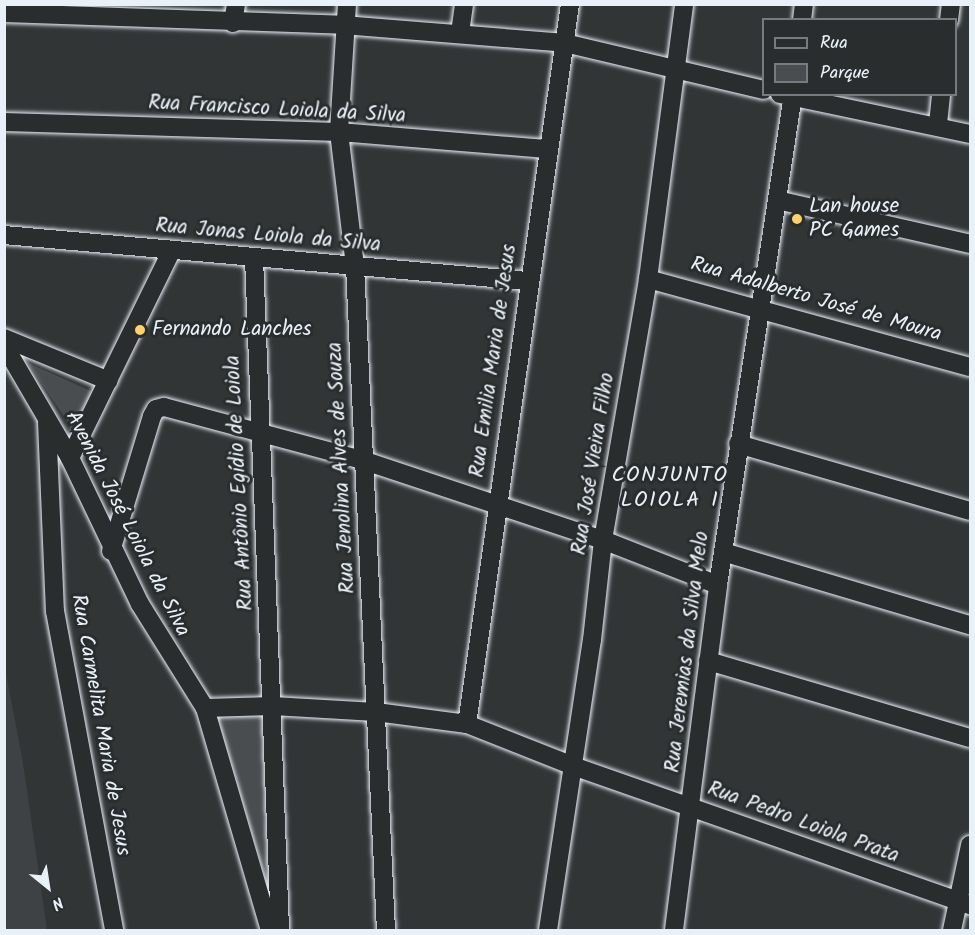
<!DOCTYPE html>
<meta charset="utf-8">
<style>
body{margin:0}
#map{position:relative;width:975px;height:935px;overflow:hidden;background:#323536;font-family:Kalam,sans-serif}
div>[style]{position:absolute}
.built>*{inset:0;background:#3f4244}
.green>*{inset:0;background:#494d4f}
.roads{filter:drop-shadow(0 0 2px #e8f1f8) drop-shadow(0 0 2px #e8f1f8)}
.minor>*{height:18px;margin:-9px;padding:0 9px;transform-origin:9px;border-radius:9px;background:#2a2d2e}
.dots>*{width:16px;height:16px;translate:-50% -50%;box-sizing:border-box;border:3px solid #2a2d2e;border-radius:50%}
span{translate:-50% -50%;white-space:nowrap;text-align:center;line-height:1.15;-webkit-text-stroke:6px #2a2d2e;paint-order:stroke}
.street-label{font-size:21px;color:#e8f1f8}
.poi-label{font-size:21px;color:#e8f1f8}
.left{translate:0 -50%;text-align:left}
.neighbourhood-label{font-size:22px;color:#e8f1f8;letter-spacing:1.5px}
.frame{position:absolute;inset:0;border:6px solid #e8f1f8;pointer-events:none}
.legend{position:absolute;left:762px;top:18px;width:195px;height:78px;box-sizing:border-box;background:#2a2d2e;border:2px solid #767b7f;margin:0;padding:8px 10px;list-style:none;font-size:18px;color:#e8f1f8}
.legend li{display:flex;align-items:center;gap:12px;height:30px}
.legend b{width:30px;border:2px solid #767b7f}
.north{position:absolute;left:18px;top:857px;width:60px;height:60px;-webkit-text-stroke:4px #2a2d2e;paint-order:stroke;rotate:150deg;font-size:16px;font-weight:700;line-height:24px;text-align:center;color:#e8f1f8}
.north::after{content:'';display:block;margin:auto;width:21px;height:27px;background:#e8f1f8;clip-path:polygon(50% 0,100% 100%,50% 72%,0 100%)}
</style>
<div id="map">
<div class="built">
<div style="clip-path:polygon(5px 668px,23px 763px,47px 930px,5px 930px)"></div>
</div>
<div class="green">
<div style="clip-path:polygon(28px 363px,93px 392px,74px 431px)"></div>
<div style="clip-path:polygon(263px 712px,274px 907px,217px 717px)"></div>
</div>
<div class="roads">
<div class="minor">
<div style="left:347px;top:4px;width:128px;rotate:93.6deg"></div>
<div style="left:339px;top:132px;width:135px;rotate:83.2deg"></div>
<div style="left:355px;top:266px;width:665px;rotate:87.33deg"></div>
<div style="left:4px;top:13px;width:339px;rotate:2deg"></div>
<div style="left:343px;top:25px;width:223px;rotate:4.6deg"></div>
<div style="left:565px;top:43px;width:204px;rotate:13.3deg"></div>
<div style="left:802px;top:20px;width:16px;rotate:-83deg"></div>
<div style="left:949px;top:20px;width:16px;rotate:-83deg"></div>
<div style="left:233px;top:23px;width:19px;rotate:-81deg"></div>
<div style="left:460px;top:33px;width:29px;rotate:-82deg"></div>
<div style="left:780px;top:94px;width:194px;rotate:11.9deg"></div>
<div style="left:4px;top:122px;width:335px;rotate:1.7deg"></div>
<div style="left:339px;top:132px;width:208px;rotate:4.7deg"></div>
<div style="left:938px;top:124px;width:30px;rotate:-84deg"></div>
<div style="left:777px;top:200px;width:198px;rotate:12.8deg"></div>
<div style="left:4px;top:235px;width:526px;rotate:5.02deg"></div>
<div style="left:254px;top:258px;width:673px;rotate:87.78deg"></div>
<div style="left:648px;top:279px;width:334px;rotate:15.3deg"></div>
<div style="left:4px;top:338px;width:113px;rotate:22.3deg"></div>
<div style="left:4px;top:345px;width:131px;rotate:59.7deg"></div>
<div style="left:70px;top:458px;width:162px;rotate:64.4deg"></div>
<div style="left:140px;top:604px;width:123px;rotate:58deg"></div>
<div style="left:205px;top:708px;width:231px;rotate:73.7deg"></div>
<div style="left:47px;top:422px;width:189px;rotate:87.6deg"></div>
<div style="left:55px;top:611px;width:324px;rotate:79.5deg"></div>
<div style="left:738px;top:444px;width:241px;rotate:16.1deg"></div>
<div style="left:70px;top:458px;width:232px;rotate:-63.9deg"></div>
<div style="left:111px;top:551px;width:141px;rotate:-73.1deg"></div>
<div style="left:152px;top:416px;width:8px;rotate:-60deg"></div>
<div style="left:156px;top:409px;width:8px;rotate:-14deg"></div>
<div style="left:164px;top:407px;width:208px;rotate:15deg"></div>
<div style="left:365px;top:461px;width:251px;rotate:18.4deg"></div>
<div style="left:603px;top:540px;width:123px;rotate:21.4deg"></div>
<div style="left:723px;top:552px;width:258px;rotate:16.5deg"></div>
<div style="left:708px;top:661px;width:273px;rotate:16.4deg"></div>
<div style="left:205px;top:708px;width:68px;rotate:-1.7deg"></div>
<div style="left:273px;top:706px;width:103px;rotate:3.3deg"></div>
<div style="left:376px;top:712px;width:92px;rotate:7.5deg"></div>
<div style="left:467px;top:724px;width:114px;rotate:21.6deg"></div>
<div style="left:573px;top:766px;width:421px;rotate:19.3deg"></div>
<div style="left:467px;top:724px;width:727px;rotate:-81.86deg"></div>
<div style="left:548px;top:930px;width:293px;rotate:-81.4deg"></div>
<div style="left:592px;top:640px;width:101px;rotate:-83.7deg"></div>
<div style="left:603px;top:540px;width:265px;rotate:-80.2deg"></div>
<div style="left:648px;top:279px;width:277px;rotate:-82.5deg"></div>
<div style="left:674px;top:930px;width:348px;rotate:-82.7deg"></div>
<div style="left:718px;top:585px;width:497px;rotate:-81.3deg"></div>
<div style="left:952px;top:930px;width:87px;rotate:-78deg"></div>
</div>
</div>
<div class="dots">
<div style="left:797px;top:219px;background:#ffd166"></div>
<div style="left:140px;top:330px;background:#ffd166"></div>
</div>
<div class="street-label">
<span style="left:277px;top:110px;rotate:3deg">Rua Francisco Loiola da Silva</span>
<span style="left:268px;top:236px;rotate:5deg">Rua Jonas Loiola da Silva</span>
<span style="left:816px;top:300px;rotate:16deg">Rua Adalberto José de Moura</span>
<span style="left:494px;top:361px;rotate:-82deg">Rua Emilia Maria de Jesus</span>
<span style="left:594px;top:464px;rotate:-81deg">Rua José Vieira Filho</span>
<span style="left:342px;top:468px;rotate:-93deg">Rua Jenolina Alves de Souza</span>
<span style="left:240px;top:483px;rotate:-93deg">Rua Antônio Egídio de Loiola</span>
<span style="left:127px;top:524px;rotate:63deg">Avenida José Loiola da Silva</span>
<span style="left:688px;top:652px;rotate:-83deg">Rua Jeremias da Silva Melo</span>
<span style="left:100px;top:725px;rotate:80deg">Rua Carmelita Maria de Jesus</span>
<span style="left:803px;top:823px;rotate:20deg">Rua Pedro Loiola Prata</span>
</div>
<div class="poi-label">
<span class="left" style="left:809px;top:219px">Lan house<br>PC Games</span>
<span class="left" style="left:152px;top:330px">Fernando Lanches</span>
</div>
<div class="neighbourhood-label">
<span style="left:670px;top:488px">CONJUNTO<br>LOIOLA I</span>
</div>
<div class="frame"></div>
<ul class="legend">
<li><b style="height:8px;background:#2a2d2e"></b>Rua</li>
<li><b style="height:16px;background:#494d4f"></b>Parque</li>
</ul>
<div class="north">N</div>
</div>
